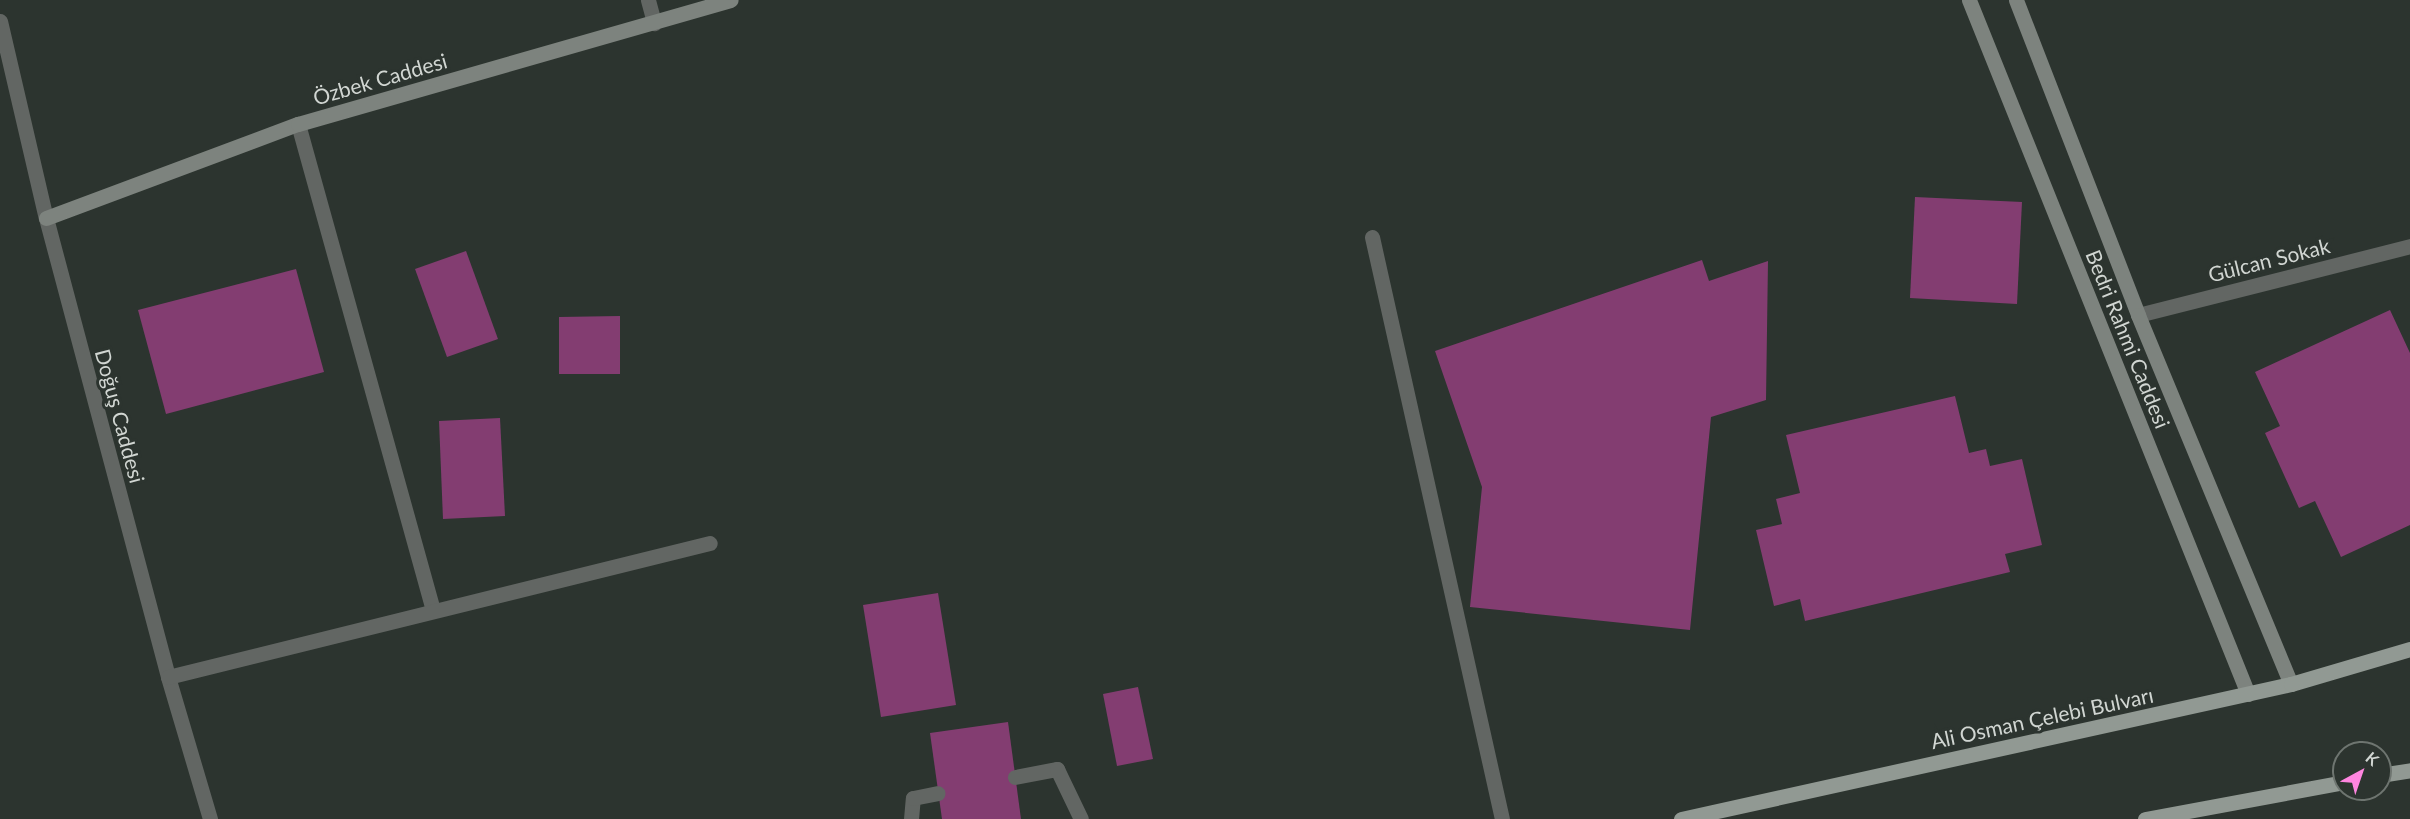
<!DOCTYPE html>
<meta charset="utf-8">
<style>
body{margin:0}
#map{position:relative;width:2410px;height:819px;overflow:hidden;background:#2c342f;font-family:Lato,sans-serif}
div>[style]{position:absolute}
.building>*{inset:0;background:#833d71}
.lane>*{height:15px;margin:-7.5px;padding:0 7.5px;transform-origin:7.5px;border-radius:7.5px;background:#626663}
.street>*{height:15px;margin:-7.5px;padding:0 7.5px;transform-origin:7.5px;border-radius:7.5px;background:#626663}
.secondary>*{height:15px;margin:-7.5px;padding:0 7.5px;transform-origin:7.5px;border-radius:7.5px;background:#7d837e}
.primary>*{height:15px;margin:-7.5px;padding:0 7.5px;transform-origin:7.5px;border-radius:7.5px;background:#919993}
span{translate:-50% -50%;white-space:nowrap;text-align:center;line-height:1.15;-webkit-text-stroke:6px #2c342f;paint-order:stroke}
.street-label{font-size:21px;color:#d1d6d2}
.north{position:absolute;left:2332px;top:741px;width:60px;height:60px;box-sizing:border-box;background:#2c342f;border:2px solid #6e7570;border-radius:50%;rotate:40deg;font-size:16px;font-weight:700;line-height:24px;text-align:center;color:#d1d6d2}
.north::after{content:'';display:block;margin:auto;width:21px;height:27px;background:#fe85df;clip-path:polygon(50% 0,100% 100%,50% 72%,0 100%)}
</style>
<div id="map">
<div class="building">
<div style="clip-path:polygon(1915px 197px,2022px 202px,2017px 304px,1910px 298px)"></div>
<div style="clip-path:polygon(466px 251px,498px 339px,447px 357px,415px 269px)"></div>
<div style="clip-path:polygon(1702px 260px,1709px 281px,1768px 261px,1766px 400px,1711px 417px,1690px 630px,1470px 607px,1482px 487px,1435px 351px)"></div>
<div style="clip-path:polygon(296px 269px,324px 372px,166px 414px,138px 310px)"></div>
<div style="clip-path:polygon(2390px 310px,2410px 353px,2410px 525px,2341px 557px,2315px 501px,2299px 508px,2265px 433px,2280px 426px,2255px 372px)"></div>
<div style="clip-path:polygon(620px 316px,620px 374px,559px 374px,559px 317px)"></div>
<div style="clip-path:polygon(1955px 396px,1969px 453px,1986px 449px,1990px 466px,2022px 459px,2042px 545px,2005px 554px,2010px 572px,1805px 621px,1800px 599px,1774px 606px,1756px 530px,1782px 524px,1776px 499px,1800px 493px,1786px 435px)"></div>
<div style="clip-path:polygon(500px 418px,505px 516px,443px 519px,439px 421px)"></div>
<div style="clip-path:polygon(938px 593px,956px 705px,881px 717px,863px 605px)"></div>
<div style="clip-path:polygon(1138px 687px,1153px 759px,1117px 766px,1103px 694px)"></div>
<div style="clip-path:polygon(1008px 722px,1021px 819px,942px 819px,930px 733px)"></div>
</div>
<div class="lane">
<div style="left:1015px;top:777px;width:43px;rotate:-10.8deg"></div>
<div style="left:1057px;top:769px;width:55px;rotate:64.4deg"></div>
<div style="left:911px;top:819px;width:21px;rotate:-85deg"></div>
<div style="left:913px;top:798px;width:25px;rotate:-11deg"></div>
</div>
<div class="street">
<div style="left:648px;top:0;width:24px;rotate:75deg"></div>
<div style="left:0;top:21px;width:202px;rotate:76.9deg"></div>
<div style="left:46px;top:218px;width:475px;rotate:75.1deg"></div>
<div style="left:168px;top:677px;width:148px;rotate:73.5deg"></div>
<div style="left:298px;top:124px;width:504px;rotate:74.48deg"></div>
<div style="left:1372px;top:237px;width:596px;rotate:77.41deg"></div>
<div style="left:2138px;top:315px;width:281px;rotate:-14.2deg"></div>
<div style="left:168px;top:677px;width:558px;rotate:-13.89deg"></div>
</div>
<div class="secondary">
<div style="left:1969px;top:0;width:748px;rotate:68.1deg"></div>
<div style="left:2016px;top:0;width:338px;rotate:68.8deg"></div>
<div style="left:2138px;top:315px;width:399px;rotate:67.5deg"></div>
<div style="left:46px;top:218px;width:269px;rotate:-20.5deg"></div>
<div style="left:298px;top:124px;width:450px;rotate:-16deg"></div>
</div>
<div class="primary">
<div style="left:2380px;top:775px;width:30px;rotate:-9deg"></div>
<div style="left:1681px;top:819px;width:625px;rotate:-12.48deg"></div>
<div style="left:2291px;top:684px;width:124px;rotate:-16.4deg"></div>
<div style="left:2145px;top:819px;width:202px;rotate:-10.5deg"></div>
</div>
<div class="street-label">
<span style="left:380px;top:79px;rotate:-16deg">Özbek Caddesi</span>
<span style="left:2269px;top:260px;rotate:-14deg">Gülcan Sokak</span>
<span style="left:2128px;top:339px;rotate:68deg">Bedri Rahmi Caddesi</span>
<span style="left:120px;top:416px;rotate:75deg">Doğuş Caddesi</span>
<span style="left:2042px;top:718px;rotate:-12deg">Ali Osman Çelebi Bulvarı</span>
</div>
<div class="north">K</div>
</div>
